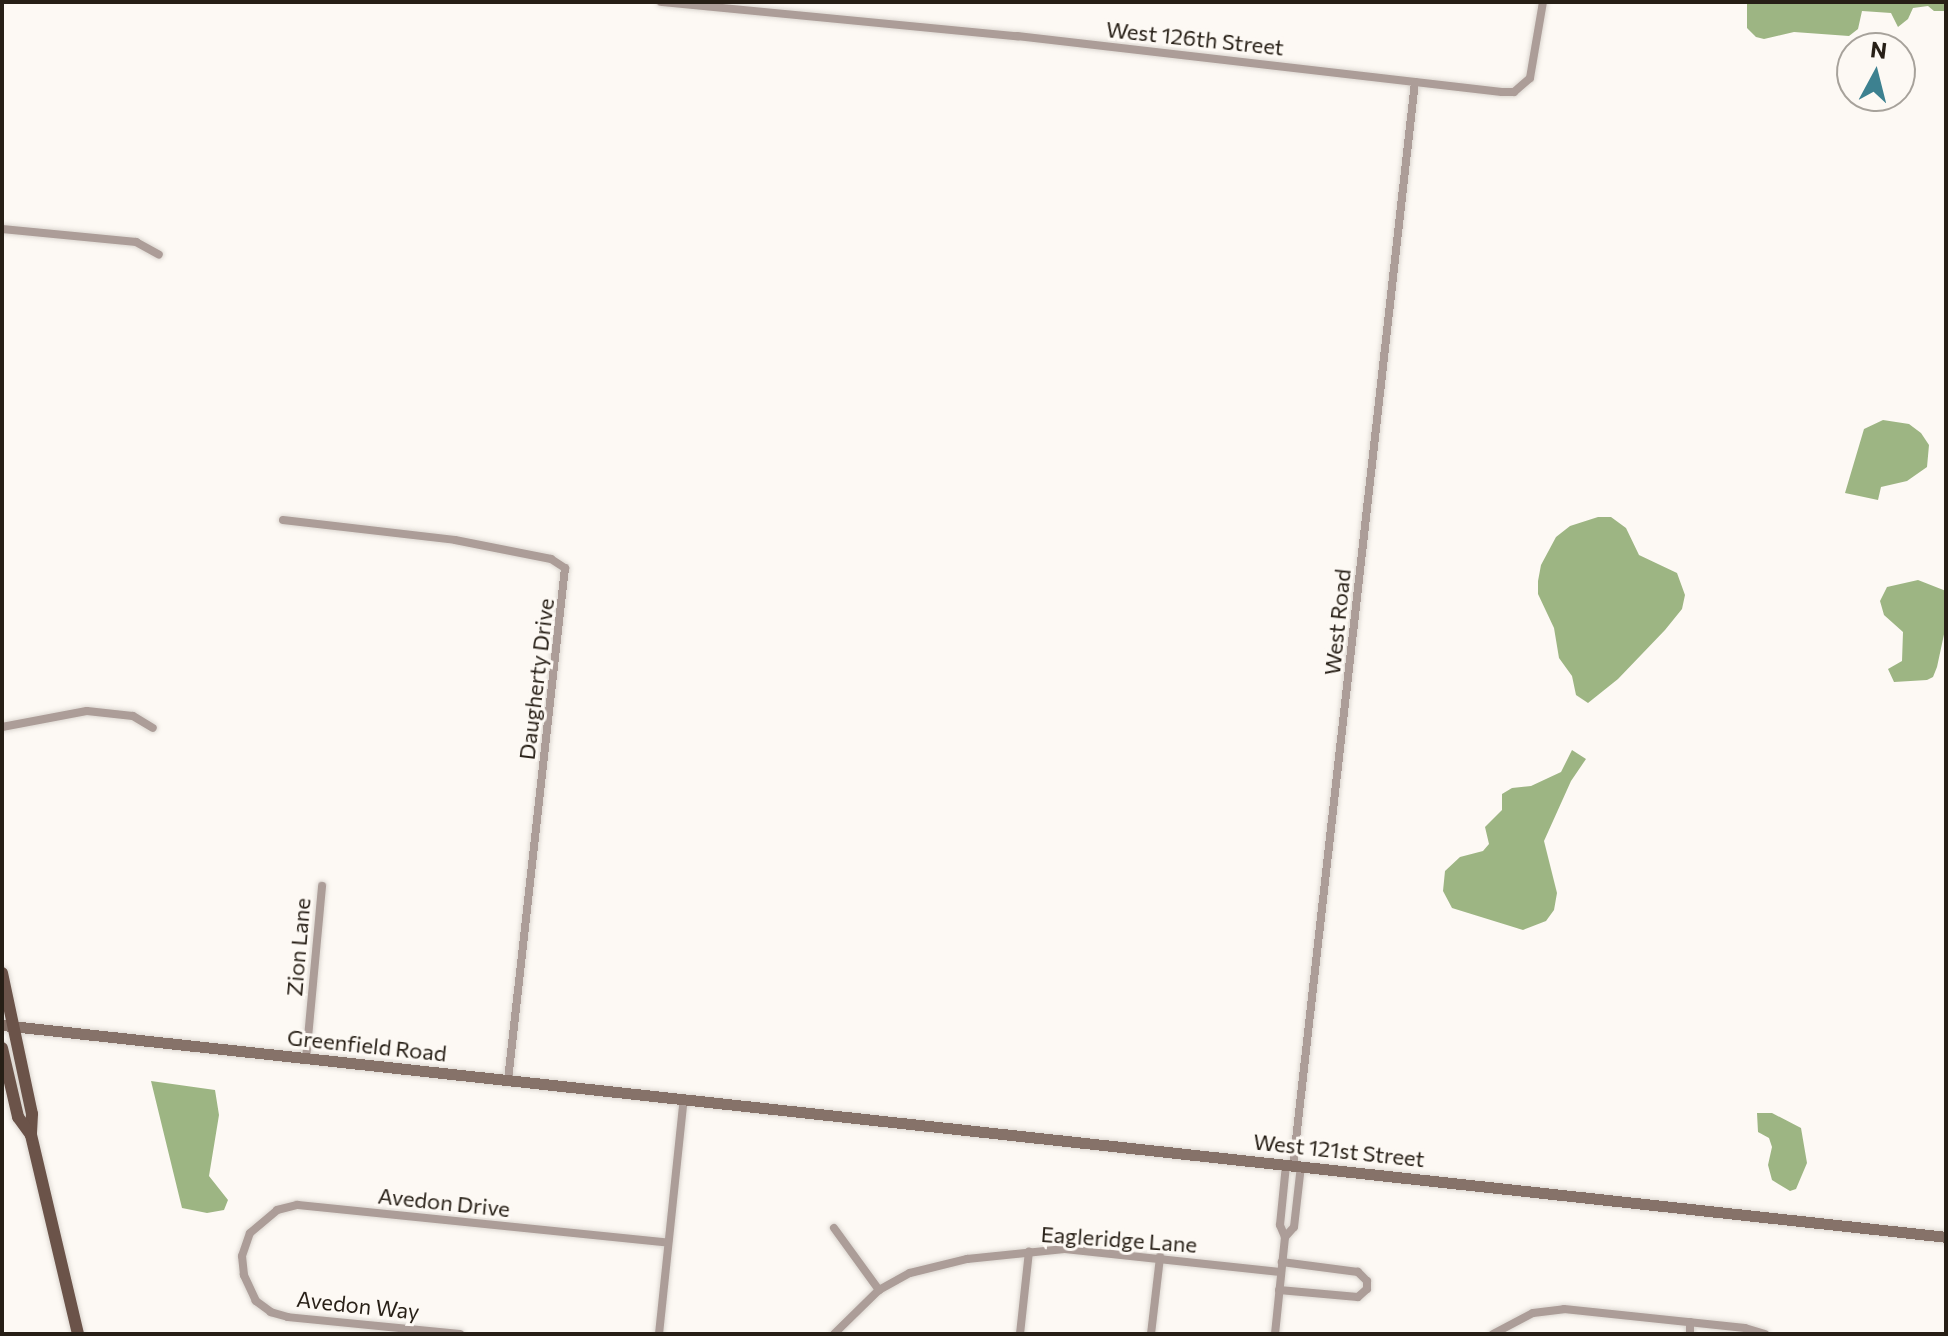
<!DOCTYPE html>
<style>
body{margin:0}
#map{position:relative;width:1948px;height:1336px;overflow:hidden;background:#fdf9f4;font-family:Commissioner,sans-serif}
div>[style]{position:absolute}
.water>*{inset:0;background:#9db583}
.roads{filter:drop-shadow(0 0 2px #dbd6d0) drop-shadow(0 0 2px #dbd6d0)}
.street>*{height:8px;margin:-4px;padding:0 4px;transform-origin:4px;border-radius:4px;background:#ac9d98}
.secondary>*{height:11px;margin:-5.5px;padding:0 5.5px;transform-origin:5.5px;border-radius:5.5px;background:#867269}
.primary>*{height:12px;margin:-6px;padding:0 6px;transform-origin:6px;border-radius:6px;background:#6b5349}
span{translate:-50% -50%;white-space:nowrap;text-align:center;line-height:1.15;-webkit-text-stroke:6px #fdf9f4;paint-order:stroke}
.street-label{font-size:22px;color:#271f16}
.frame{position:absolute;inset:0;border:4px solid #271f16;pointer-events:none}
.north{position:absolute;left:1836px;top:32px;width:80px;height:80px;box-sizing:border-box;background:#fdf9f4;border:2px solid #a7a29b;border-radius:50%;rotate:7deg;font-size:22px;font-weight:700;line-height:32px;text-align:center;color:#271f16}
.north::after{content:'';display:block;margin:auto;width:28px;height:36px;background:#3d8190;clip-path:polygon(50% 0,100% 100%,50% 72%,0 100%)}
</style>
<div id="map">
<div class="water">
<div style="clip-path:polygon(1747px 2px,1946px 2px,1946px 11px,1934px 11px,1928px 6px,1913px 8px,1908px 19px,1898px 27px,1891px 13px,1862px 11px,1858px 29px,1849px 36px,1794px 32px,1764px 39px,1756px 37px,1747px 28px)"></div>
<div style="clip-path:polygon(1883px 420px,1909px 424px,1921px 433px,1929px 445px,1927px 467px,1907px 481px,1881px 487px,1878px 500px,1845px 493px,1864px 429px)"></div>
<div style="clip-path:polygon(1598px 517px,1611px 517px,1626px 528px,1639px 555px,1677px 573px,1685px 595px,1682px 609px,1665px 630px,1618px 679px,1588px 703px,1576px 695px,1572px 676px,1559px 658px,1554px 628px,1538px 594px,1538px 581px,1541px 565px,1556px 537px,1570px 526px)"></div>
<div style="clip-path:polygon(1918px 580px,1946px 591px,1946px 625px,1937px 667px,1933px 677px,1927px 680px,1894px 682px,1888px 669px,1902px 661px,1903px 632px,1884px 615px,1880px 601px,1887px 587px)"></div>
<div style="clip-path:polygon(1572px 750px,1586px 759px,1571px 781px,1544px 841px,1557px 893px,1554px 910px,1546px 921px,1523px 930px,1452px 908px,1443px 891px,1445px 871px,1460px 857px,1483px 851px,1489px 844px,1485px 827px,1502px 810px,1502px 794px,1512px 788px,1531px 786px,1561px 772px)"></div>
<div style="clip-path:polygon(151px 1081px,215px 1090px,219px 1115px,209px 1176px,228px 1200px,224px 1210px,207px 1213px,182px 1208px)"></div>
<div style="clip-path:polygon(1757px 1113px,1772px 1113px,1801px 1128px,1807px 1163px,1796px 1189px,1790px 1191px,1772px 1180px,1768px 1165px,1772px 1147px,1769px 1138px,1758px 1132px)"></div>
</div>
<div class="roads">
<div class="street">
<div style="left:661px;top:2px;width:358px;rotate:5.5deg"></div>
<div style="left:1017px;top:36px;width:488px;rotate:6.6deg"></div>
<div style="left:1502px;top:92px;width:12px"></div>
<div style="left:1514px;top:92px;width:21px;rotate:-41deg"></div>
<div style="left:1530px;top:78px;width:77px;rotate:-80.3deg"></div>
<div style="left:2px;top:229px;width:135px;rotate:5.5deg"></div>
<div style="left:136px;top:242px;width:26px;rotate:29deg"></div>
<div style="left:283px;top:520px;width:173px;rotate:6.6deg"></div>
<div style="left:455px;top:540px;width:98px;rotate:11.2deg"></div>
<div style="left:551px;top:559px;width:17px;rotate:33deg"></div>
<div style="left:565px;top:568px;width:515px;rotate:96.35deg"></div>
<div style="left:2px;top:727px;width:86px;rotate:-10.7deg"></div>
<div style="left:87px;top:711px;width:46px;rotate:6.2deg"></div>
<div style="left:133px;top:716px;width:23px;rotate:31deg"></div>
<div style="left:306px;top:1059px;width:174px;rotate:-84.7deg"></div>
<div style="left:1293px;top:1166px;width:1091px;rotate:-83.58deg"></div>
<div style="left:834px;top:1228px;width:77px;rotate:54deg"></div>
<div style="left:1285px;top:1237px;width:13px;rotate:-48deg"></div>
<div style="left:1294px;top:1227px;width:61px;rotate:-83.5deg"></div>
<div style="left:1279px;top:1290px;width:79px;rotate:5.1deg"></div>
<div style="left:1358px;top:1297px;width:12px;rotate:-42deg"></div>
<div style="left:1367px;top:1289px;width:8px;rotate:-90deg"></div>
<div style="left:1367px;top:1281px;width:13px;rotate:-135deg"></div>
<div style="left:1358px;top:1272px;width:77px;rotate:-172.5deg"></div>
<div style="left:460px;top:1334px;width:173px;rotate:-174.4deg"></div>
<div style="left:288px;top:1317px;width:18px;rotate:-164deg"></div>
<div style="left:271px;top:1312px;width:19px;rotate:-144deg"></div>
<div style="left:256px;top:1301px;width:29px;rotate:-115deg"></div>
<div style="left:244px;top:1275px;width:19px;rotate:-96deg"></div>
<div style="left:242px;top:1256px;width:24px;rotate:-71deg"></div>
<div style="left:250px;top:1233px;width:35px;rotate:-40deg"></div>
<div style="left:277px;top:1210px;width:21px;rotate:-14deg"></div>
<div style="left:297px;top:1205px;width:373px;rotate:5.8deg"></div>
<div style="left:659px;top:1334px;width:237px;rotate:-84deg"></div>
<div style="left:834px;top:1334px;width:63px;rotate:-44.4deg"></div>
<div style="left:879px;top:1290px;width:35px;rotate:-29deg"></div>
<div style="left:910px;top:1273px;width:59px;rotate:-13.8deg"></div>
<div style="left:967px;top:1259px;width:98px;rotate:-5.9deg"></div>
<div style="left:1064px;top:1249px;width:218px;rotate:6.1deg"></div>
<div style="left:1020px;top:1334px;width:83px;rotate:-83.8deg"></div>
<div style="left:1151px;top:1334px;width:78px;rotate:-83.3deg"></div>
<div style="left:1275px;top:1334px;width:98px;rotate:-84.1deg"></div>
<div style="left:1285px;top:1237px;width:13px;rotate:-113deg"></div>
<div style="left:1280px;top:1225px;width:60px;rotate:-84.3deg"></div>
<div style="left:1493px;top:1334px;width:45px;rotate:-27.7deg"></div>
<div style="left:1533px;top:1313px;width:31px;rotate:-7deg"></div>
<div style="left:1564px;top:1309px;width:182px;rotate:6deg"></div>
<div style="left:1745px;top:1328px;width:21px;rotate:17deg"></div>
<div style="left:1690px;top:1334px;width:12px;rotate:-90deg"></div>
</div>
<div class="secondary">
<div style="left:2px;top:1025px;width:1956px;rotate:6.22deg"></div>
</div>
<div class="primary">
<div style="left:2px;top:973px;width:144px;rotate:78deg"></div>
<div style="left:32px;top:1114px;width:21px;rotate:93deg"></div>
<div style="left:31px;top:1135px;width:204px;rotate:76.7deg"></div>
<div style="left:2px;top:1048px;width:71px;rotate:76.9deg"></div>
<div style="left:18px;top:1117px;width:22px;rotate:54deg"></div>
</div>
</div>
<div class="street-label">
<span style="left:1195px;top:38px;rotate:6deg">West 126th Street</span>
<span style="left:1337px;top:622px;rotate:-84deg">West Road</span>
<span style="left:536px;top:679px;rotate:-83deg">Daugherty Drive</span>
<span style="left:298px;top:947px;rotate:-85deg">Zion Lane</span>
<span style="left:367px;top:1045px;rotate:6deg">Greenfield Road</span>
<span style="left:1339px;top:1150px;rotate:6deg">West 121st Street</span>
<span style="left:444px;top:1202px;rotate:6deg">Avedon Drive</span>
<span style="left:1119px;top:1239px;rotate:4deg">Eagleridge Lane</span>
<span style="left:358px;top:1305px;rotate:6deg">Avedon Way</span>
</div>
<div class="frame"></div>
<div class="north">N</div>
</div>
